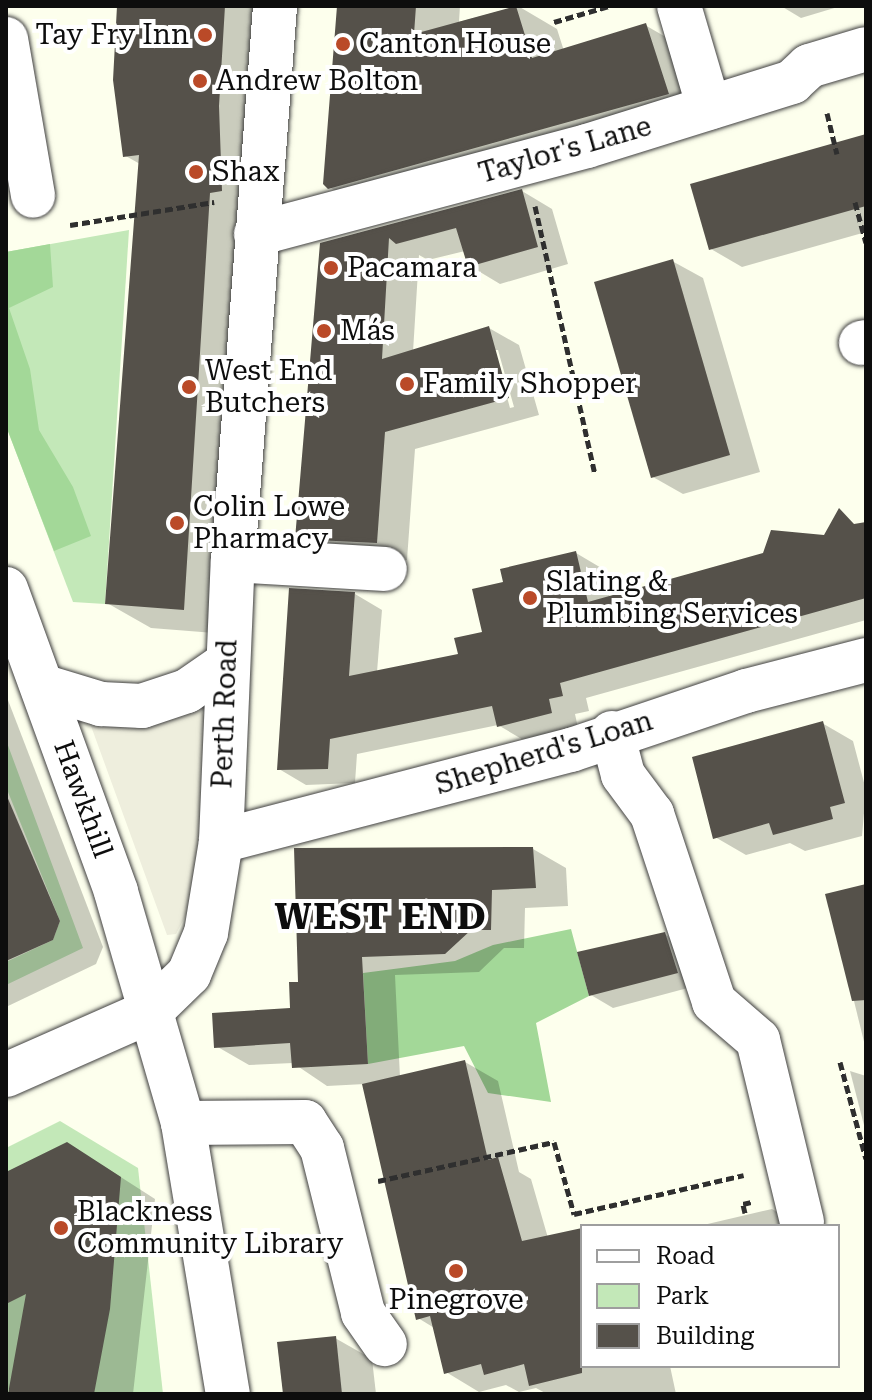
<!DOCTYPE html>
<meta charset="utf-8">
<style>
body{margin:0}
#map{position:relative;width:872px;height:1400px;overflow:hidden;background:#fdffed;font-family:"Roboto Serif",serif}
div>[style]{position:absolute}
.green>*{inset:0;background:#c3e8b8}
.forest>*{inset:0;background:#a3d898}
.plaza>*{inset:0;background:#eed}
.shadow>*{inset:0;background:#0003}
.building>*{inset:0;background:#55514a}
.path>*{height:5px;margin-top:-2.5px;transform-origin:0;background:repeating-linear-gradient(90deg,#2f2f2f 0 8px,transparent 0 12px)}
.roads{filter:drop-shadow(0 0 2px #404040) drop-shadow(0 0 2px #404040)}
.minor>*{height:44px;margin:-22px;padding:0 22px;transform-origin:22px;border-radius:22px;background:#fff}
.dots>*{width:22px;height:22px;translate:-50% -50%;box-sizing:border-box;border:4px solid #fff;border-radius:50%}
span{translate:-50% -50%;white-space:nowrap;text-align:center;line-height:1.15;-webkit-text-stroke:8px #fff;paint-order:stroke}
.poi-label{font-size:28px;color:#0d0d0d}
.right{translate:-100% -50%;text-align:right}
.left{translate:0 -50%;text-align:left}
.street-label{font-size:28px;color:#0d0d0d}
.district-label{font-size:36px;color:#0d0d0d;font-weight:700;letter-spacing:2px}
.frame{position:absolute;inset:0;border:8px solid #0d0d0d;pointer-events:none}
.legend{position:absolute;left:580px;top:1224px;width:260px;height:144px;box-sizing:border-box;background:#fff;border:2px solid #9e9e9e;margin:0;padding:10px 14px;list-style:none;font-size:24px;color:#0d0d0d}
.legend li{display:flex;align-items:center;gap:16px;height:40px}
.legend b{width:40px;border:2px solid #9e9e9e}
</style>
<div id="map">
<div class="green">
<div style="clip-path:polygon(129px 230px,105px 604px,73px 602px,6px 426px,6px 252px)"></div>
<div style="clip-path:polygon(6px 740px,83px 948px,6px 985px,6px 962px,53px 940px,60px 921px,6px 787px)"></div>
<div style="clip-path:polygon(60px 1121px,138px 1168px,163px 1394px,6px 1394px,6px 1148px)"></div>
</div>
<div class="forest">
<div style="clip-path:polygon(50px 244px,53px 287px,9px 308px,30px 369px,39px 430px,73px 487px,91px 536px,54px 551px,6px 426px,6px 252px)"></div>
<div style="clip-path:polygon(571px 929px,589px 996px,536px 1023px,551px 1102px,488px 1093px,464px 1046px,368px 1064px,363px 973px,455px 961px,493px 945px)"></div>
</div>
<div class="plaza">
<div style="clip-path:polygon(191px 710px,201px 711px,206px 720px,198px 892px,176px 934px,167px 935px,91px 726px,125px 726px)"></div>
</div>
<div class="shadow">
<div style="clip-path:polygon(174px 6px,272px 6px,227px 634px,151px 628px,107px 603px,140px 164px,124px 155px)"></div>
<div style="clip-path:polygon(338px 6px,460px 6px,459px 22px,518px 6px,557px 29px,564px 51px,645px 25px,688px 50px,710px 118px,372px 212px,329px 187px)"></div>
<div style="clip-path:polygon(781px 6px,841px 6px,801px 18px)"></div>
<div style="clip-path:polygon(866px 135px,866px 232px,742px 267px,711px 249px)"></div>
<div style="clip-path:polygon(evenodd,522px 191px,552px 209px,568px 264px,500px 284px,470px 266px,465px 251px,428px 260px,419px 255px,413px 352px,489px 328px,519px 345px,539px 415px,415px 449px,407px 560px,328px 555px,298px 538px,322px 245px,522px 191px,494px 350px,498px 350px,514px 407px,510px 408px,494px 350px)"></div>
<div style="clip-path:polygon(672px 261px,703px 278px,760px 472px,683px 494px,653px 477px)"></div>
<div style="clip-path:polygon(866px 550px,866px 620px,586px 698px,589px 711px,575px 714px,578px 728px,525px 741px,498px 725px,357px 754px,355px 783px,306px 785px,279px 769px,355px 594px,382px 610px,377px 672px,460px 656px,485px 634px,506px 583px,576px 553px,603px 569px,610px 598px)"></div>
<div style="clip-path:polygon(6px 695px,103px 947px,96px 964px,6px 1007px)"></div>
<div style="clip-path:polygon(822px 723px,853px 741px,866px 790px,862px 836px,805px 851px,790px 843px,746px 855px,715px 837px)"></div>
<div style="clip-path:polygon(533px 849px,566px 868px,568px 906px,525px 908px,524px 948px,504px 948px,479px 972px,395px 975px,400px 1077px,465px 1062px,498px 1081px,519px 1172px,531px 1179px,548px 1238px,582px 1231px,582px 1366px,670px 1366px,676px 1394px,547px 1394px,536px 1388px,519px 1392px,506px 1385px,479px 1392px,446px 1372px,436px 1329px,418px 1318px,365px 1084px,327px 1086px,293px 1063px,249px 1065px,216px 1046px,292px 1009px,300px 983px)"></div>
<div style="clip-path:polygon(866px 886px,866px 1050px,828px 895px)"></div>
<div style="clip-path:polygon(664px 934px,686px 947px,699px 985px,613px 1008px,591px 995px)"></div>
<div style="clip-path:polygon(850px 1071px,866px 1076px,866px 1133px)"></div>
<div style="clip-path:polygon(102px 1165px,155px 1199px,133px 1394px,10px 1394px,11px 1388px,6px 1391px,6px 1174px)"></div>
<div style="clip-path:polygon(772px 1209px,802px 1226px,699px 1226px)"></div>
<div style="clip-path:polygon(335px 1338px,372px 1359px,376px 1394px,288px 1394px)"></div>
</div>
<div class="building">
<div style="clip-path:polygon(117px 6px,225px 6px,219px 106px,222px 191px,210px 193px,184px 610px,105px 604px,139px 155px,123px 157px,113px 80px)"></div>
<div style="clip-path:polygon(337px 6px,416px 6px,414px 34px,516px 6px,532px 58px,646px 23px,669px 94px,328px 189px,323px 184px)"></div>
<div style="clip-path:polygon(866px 134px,866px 206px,709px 250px,690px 184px)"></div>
<div style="clip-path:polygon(522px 189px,538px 247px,468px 267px,456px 228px,396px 244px,389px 238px,382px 359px,489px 326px,509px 398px,385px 432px,377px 543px,295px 539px,320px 243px)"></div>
<div style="clip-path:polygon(673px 259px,730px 455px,651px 478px,594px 282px)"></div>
<div style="clip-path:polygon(839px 508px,854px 524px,866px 522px,866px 598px,560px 683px,563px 696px,549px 699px,552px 713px,497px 727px,492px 706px,330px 739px,328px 769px,277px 770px,289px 588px,355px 592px,349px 676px,458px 654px,454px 638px,482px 632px,472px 589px,503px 582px,500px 569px,576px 551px,588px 602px,763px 553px,771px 530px,824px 535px)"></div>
<div style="clip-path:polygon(823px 721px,845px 803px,830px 807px,833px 819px,773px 835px,769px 823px,713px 839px,692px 757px)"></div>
<div style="clip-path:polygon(6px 794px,60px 921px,53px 940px,6px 961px)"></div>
<div style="clip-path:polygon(533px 847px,536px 888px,492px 890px,491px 930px,471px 930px,445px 954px,362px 957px,368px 1064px,292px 1068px,290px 1043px,214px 1048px,212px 1013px,290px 1008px,289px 982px,298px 982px,294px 848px)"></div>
<div style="clip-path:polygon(866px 884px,866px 1000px,852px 1001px,825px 894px)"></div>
<div style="clip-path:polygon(665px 932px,678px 973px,589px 996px,577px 952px)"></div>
<div style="clip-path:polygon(465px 1060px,488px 1160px,498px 1157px,522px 1241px,582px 1228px,582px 1373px,529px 1386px,524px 1364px,484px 1375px,481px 1364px,444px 1374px,430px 1316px,416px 1320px,362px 1084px)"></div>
<div style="clip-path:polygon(67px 1142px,121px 1177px,110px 1309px,94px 1394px,8px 1394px,26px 1294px,6px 1304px,6px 1172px)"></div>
<div style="clip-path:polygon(336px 1336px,342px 1394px,283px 1394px,277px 1342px)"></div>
</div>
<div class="path">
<div style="left:554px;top:22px;width:57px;rotate:-16.2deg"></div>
<div style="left:827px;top:113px;width:42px;rotate:76.3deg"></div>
<div style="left:855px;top:202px;width:42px;rotate:75deg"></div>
<div style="left:535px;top:206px;width:275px;rotate:77.4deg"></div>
<div style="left:70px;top:225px;width:146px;rotate:-9.1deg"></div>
<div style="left:840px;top:1062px;width:100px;rotate:75deg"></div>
<div style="left:378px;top:1181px;width:180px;rotate:-12.5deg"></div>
<div style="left:554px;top:1142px;width:75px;rotate:74.5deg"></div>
<div style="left:574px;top:1214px;width:174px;rotate:-12.9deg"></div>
<div style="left:745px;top:1213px;width:9px;rotate:-103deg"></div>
<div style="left:743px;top:1204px;width:8px;rotate:-14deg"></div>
</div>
<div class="roads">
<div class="minor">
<div style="left:679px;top:6px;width:106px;rotate:73.6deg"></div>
<div style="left:6px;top:39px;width:159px;rotate:80.2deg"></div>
<div style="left:256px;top:234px;width:342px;rotate:-14.9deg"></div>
<div style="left:587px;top:146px;width:215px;rotate:-17.3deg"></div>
<div style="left:792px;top:82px;width:23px;rotate:-43deg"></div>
<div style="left:809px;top:66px;width:59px;rotate:-16.6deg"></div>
<div style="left:861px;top:343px;width:5px;rotate:-11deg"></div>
<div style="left:233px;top:560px;width:152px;rotate:3.4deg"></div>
<div style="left:6px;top:589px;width:322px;rotate:70deg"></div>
<div style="left:116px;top:892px;width:241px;rotate:73.8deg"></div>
<div style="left:183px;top:1123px;width:275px;rotate:80.6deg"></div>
<div style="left:42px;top:686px;width:62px;rotate:17deg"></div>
<div style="left:101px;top:704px;width:41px;rotate:2.8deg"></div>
<div style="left:142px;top:706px;width:47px;rotate:-18.4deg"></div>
<div style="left:187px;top:691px;width:47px;rotate:-34.7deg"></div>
<div style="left:612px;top:733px;width:43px;rotate:75.3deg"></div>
<div style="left:623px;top:775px;width:49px;rotate:53.4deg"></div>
<div style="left:652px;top:814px;width:198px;rotate:71.7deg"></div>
<div style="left:714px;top:1002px;width:58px;rotate:40.8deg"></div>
<div style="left:758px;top:1040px;width:187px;rotate:76.4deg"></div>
<div style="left:221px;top:841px;width:362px;rotate:-14.6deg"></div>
<div style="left:571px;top:750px;width:185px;rotate:-18.6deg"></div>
<div style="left:746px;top:691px;width:124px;rotate:-14.5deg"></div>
<div style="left:6px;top:1075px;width:158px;rotate:-23.8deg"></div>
<div style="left:151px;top:1011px;width:53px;rotate:-44.2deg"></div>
<div style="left:189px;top:974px;width:44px;rotate:-67.5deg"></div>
<div style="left:206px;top:933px;width:93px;rotate:-80.7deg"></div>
<div style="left:221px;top:841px;width:281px;rotate:-87.6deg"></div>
<div style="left:233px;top:560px;width:556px;rotate:-85.66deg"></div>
<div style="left:183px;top:1123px;width:122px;rotate:-0.5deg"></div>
<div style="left:305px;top:1122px;width:31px;rotate:57deg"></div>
<div style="left:322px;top:1148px;width:170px;rotate:76deg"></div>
<div style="left:363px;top:1313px;width:38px;rotate:55deg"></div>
</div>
</div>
<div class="dots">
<div style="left:205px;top:35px;background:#ba4a28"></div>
<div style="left:343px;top:44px;background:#ba4a28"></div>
<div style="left:200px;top:81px;background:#ba4a28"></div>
<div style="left:196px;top:172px;background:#ba4a28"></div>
<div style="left:331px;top:268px;background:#ba4a28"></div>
<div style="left:324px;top:331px;background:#ba4a28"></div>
<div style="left:407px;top:384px;background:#ba4a28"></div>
<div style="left:189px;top:387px;background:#ba4a28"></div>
<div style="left:177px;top:523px;background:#ba4a28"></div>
<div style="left:530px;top:598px;background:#ba4a28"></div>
<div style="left:61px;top:1228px;background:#ba4a28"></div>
<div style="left:456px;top:1271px;background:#ba4a28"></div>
</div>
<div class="poi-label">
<span class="right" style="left:189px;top:35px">Tay Fry Inn</span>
<span class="left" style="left:359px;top:44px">Canton House</span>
<span class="left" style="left:216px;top:81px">Andrew Bolton</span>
<span class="left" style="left:212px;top:172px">Shax</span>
<span class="left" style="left:347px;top:268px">Pacamara</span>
<span class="left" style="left:340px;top:331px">Más</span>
<span class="left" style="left:205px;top:387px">West End<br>Butchers</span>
<span class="left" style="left:423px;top:384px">Family Shopper</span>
<span class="left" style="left:193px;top:523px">Colin Lowe<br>Pharmacy</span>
<span class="left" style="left:546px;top:598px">Slating &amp;<br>Plumbing Services</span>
<span class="left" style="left:77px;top:1228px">Blackness<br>Community Library</span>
<span style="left:456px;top:1300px">Pinegrove</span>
</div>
<div class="street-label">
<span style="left:565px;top:150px;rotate:-16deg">Taylor's Lane</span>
<span style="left:225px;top:714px;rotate:-88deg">Perth Road</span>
<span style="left:544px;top:753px;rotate:-17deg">Shepherd's Loan</span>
<span style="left:83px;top:799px;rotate:70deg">Hawkhill</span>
</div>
<div class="district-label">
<span style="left:381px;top:918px">WEST END</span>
</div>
<div class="frame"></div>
<ul class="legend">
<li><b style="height:10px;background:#fff"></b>Road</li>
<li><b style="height:22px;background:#c3e8b8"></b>Park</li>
<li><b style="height:22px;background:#55514a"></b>Building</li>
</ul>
</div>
